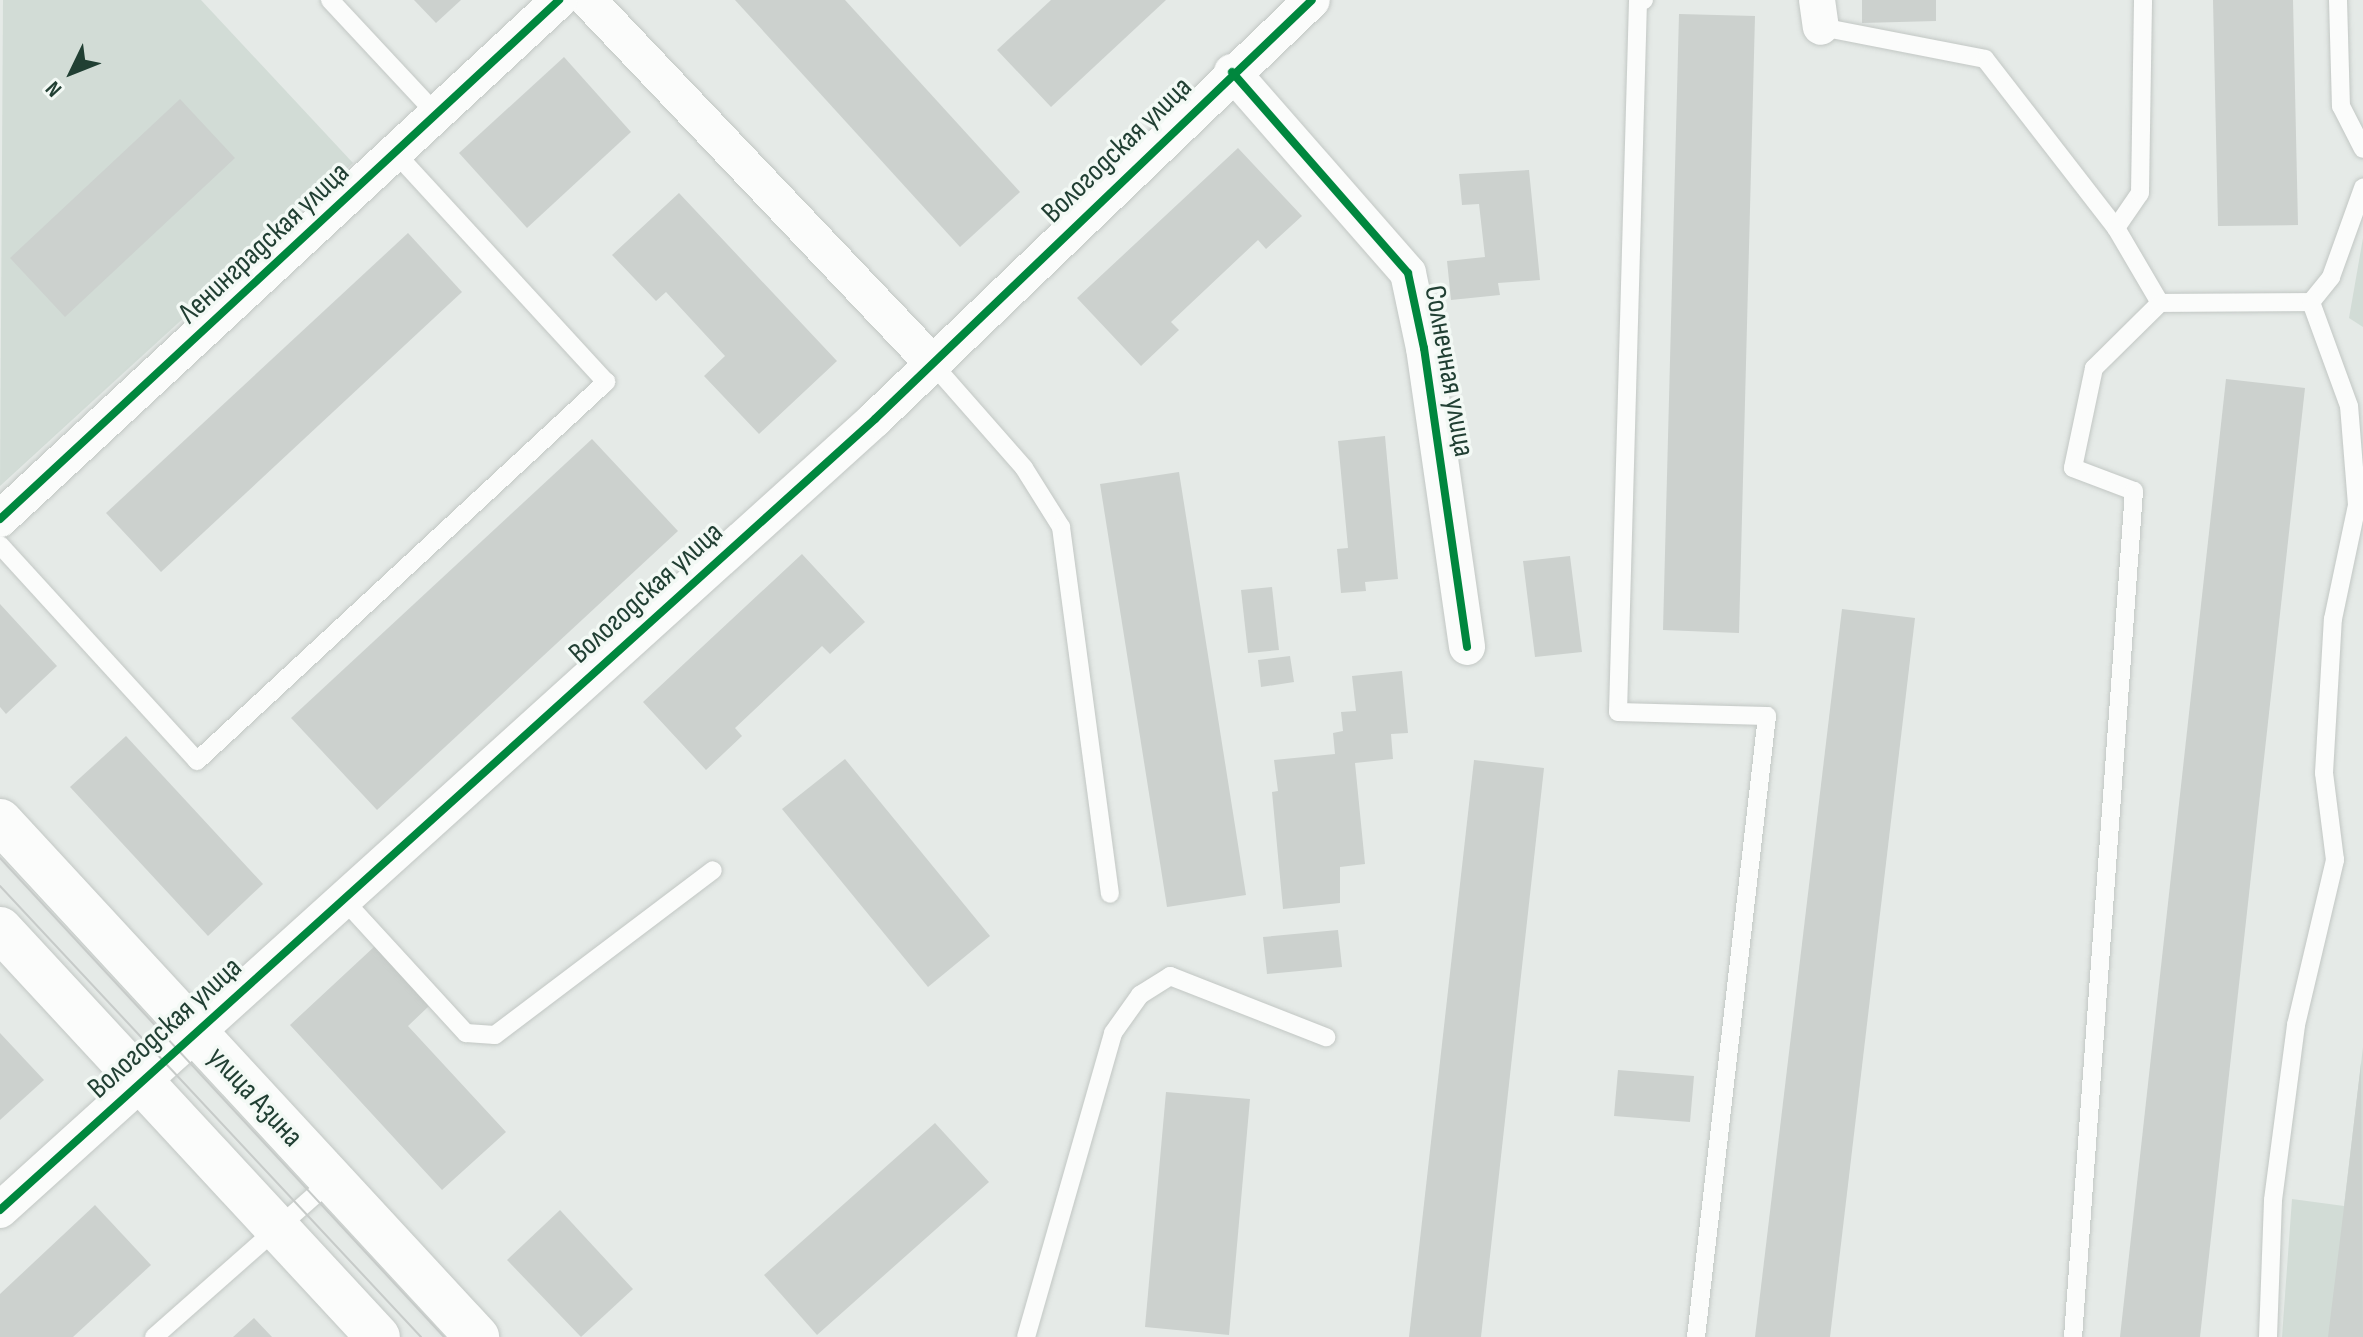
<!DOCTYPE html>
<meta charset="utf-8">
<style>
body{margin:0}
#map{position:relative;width:2363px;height:1337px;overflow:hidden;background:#e5eae7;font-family:"Sofia Sans Condensed",sans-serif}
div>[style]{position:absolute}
.built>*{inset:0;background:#d2dcd6}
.building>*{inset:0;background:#ccd1ce}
.roads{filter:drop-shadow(0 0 2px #c2c7c4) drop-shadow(0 0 2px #c2c7c4)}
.service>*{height:18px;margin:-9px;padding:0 9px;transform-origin:9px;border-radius:9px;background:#fbfcfb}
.minor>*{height:36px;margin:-18px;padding:0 18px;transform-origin:18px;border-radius:18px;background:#fbfcfb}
.secondary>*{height:44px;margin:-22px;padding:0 22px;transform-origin:22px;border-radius:22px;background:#fbfcfb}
.tram>*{height:2px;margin:-1px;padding:0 1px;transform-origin:1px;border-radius:1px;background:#c7cbc9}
.cycleway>*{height:8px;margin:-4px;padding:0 4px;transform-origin:4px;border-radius:4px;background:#00873e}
span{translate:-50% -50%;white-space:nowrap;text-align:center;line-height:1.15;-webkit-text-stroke:7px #f3f9f5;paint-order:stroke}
.street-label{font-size:30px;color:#213f33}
.north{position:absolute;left:32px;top:32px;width:80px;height:80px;-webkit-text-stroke:6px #f3f9f5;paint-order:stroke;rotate:227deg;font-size:22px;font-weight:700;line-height:32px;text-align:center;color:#213f33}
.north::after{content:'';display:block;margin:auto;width:28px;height:36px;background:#213f33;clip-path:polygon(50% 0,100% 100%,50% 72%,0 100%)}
</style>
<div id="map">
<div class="built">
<div style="clip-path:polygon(3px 0,201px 0,353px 163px,0 486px)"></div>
<div style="clip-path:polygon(2363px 238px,2363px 327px,2349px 318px)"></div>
<div style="clip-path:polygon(2363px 1047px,2363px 1337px,2282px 1337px,2292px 1199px,2344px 1206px)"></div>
</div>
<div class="building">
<div style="clip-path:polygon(414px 0,461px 0,436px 23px)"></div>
<div style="clip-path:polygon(735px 0,845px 0,1020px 192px,960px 247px)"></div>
<div style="clip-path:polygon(1051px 0,1166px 0,1051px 107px,997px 50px)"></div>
<div style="clip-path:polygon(1862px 0,1936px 0,1936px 21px,1862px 23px)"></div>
<div style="clip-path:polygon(2213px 0,2293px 0,2298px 225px,2218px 226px)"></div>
<div style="clip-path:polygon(1679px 14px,1755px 16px,1739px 633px,1663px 630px)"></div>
<div style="clip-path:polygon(564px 57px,631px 132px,527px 228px,459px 153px)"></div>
<div style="clip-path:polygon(180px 99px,235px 158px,65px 317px,10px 258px)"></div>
<div style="clip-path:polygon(1238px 148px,1302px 216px,1266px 249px,1258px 240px,1171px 322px,1179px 330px,1141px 366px,1077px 298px)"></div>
<div style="clip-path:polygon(1529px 170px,1540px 280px,1498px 283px,1500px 295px,1451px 300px,1447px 261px,1485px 257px,1479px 204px,1462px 205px,1459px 174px)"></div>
<div style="clip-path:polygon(679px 193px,837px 361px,759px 434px,704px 376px,725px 356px,666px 292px,656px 301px,612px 255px)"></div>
<div style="clip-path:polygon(408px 233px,462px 292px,161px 572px,106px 513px)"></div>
<div style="clip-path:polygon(2226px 379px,2305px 388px,2200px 1337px,2120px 1337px)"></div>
<div style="clip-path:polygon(1385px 436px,1398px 579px,1365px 582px,1366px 591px,1341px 593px,1337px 549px,1348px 548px,1338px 441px)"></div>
<div style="clip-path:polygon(592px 439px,678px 531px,377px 810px,291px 718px)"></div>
<div style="clip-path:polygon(1179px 472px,1246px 895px,1167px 907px,1100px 484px)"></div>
<div style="clip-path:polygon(802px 554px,865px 622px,830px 654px,822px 646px,735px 728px,742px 736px,706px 770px,643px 702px)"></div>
<div style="clip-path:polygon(1570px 556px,1582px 652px,1535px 657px,1523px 561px)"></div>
<div style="clip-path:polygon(1272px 587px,1279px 650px,1248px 653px,1241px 590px)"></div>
<div style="clip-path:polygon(0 604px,57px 666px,6px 714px,0 707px)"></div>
<div style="clip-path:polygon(1842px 609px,1915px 618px,1830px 1337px,1755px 1337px)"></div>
<div style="clip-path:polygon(1290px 656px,1294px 682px,1261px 687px,1258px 660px)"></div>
<div style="clip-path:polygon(1402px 671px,1408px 733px,1391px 734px,1393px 759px,1355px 763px,1365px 864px,1340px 867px,1340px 903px,1283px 909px,1272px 792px,1278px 791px,1274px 760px,1335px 754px,1333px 733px,1343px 731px,1341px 712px,1356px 711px,1352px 676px)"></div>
<div style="clip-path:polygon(126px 736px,263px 884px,208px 936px,70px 787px)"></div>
<div style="clip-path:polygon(845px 759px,990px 936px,928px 987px,782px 809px)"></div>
<div style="clip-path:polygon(1474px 760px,1544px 768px,1481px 1337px,1409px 1337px)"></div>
<div style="clip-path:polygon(1338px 930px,1342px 967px,1267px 974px,1263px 937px)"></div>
<div style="clip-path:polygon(375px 946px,429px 1006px,408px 1026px,506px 1132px,442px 1190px,290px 1025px)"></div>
<div style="clip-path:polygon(0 1033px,44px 1080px,0 1120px)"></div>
<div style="clip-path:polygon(2361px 1063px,2363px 1337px,2328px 1337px,2344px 1207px)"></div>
<div style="clip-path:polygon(1618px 1070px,1694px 1076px,1690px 1122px,1614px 1116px)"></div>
<div style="clip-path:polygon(1166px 1092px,1250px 1099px,1229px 1335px,1145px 1327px)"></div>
<div style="clip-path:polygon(935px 1123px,989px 1182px,817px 1335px,764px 1275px)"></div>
<div style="clip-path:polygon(95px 1205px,151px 1265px,73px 1337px,0 1337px,0 1294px)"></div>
<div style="clip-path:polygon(560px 1210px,633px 1289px,581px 1337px,507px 1260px)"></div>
<div style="clip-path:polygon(254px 1318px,272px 1337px,233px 1337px)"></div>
</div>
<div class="roads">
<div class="service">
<div style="left:330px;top:0;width:158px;rotate:47deg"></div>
<div style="left:1644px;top:0;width:6px;rotate:171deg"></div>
<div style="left:1638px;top:1px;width:711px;rotate:91.61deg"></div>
<div style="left:1618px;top:712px;width:149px;rotate:1.5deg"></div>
<div style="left:1767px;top:716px;width:625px;rotate:96.52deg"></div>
<div style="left:2338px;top:0;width:106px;rotate:88.4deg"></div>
<div style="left:2341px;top:106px;width:48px;rotate:62.9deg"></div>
<div style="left:1821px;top:27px;width:167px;rotate:11deg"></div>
<div style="left:1985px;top:59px;width:214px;rotate:52.2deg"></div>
<div style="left:2116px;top:228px;width:87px;rotate:59.6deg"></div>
<div style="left:2160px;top:303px;width:93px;rotate:135.4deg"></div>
<div style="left:2094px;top:368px;width:102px;rotate:101.9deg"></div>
<div style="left:2073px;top:468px;width:65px;rotate:20.7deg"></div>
<div style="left:2134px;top:491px;width:848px;rotate:94.12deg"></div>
<div style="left:2116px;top:228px;width:42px;rotate:-55.6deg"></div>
<div style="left:2140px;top:193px;width:193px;rotate:-89.1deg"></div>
<div style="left:2160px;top:303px;width:151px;rotate:-0.4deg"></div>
<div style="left:931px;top:362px;width:141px;rotate:48.7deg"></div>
<div style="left:1024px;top:468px;width:70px;rotate:57.9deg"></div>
<div style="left:1061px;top:527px;width:370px;rotate:82.4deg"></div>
<div style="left:0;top:545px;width:292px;rotate:47.6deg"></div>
<div style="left:197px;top:761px;width:558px;rotate:-42.82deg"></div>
<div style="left:606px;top:382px;width:310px;rotate:-132.6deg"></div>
<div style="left:343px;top:899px;width:182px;rotate:47.5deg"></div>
<div style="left:466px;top:1033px;width:29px;rotate:4deg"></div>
<div style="left:495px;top:1035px;width:273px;rotate:-37.1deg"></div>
<div style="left:154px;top:1337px;width:237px;rotate:-41.4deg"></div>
<div style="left:1026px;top:1337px;width:316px;rotate:-74deg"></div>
<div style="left:1113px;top:1033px;width:47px;rotate:-54.6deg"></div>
<div style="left:1140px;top:995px;width:36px;rotate:-32deg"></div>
<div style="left:1170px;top:976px;width:168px;rotate:21.4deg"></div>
<div style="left:2268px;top:1337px;width:137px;rotate:-87.9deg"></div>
<div style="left:2273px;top:1200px;width:177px;rotate:-82.5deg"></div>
<div style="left:2296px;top:1025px;width:170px;rotate:-76.7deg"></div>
<div style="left:2335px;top:860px;width:88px;rotate:-97.2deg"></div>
<div style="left:2324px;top:773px;width:154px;rotate:-86.7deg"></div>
<div style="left:2333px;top:619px;width:116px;rotate:-78.1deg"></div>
<div style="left:2357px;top:505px;width:99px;rotate:-94.6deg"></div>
<div style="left:2349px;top:406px;width:111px;rotate:-110.1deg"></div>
<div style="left:2311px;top:302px;width:32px;rotate:-51deg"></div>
<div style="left:2331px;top:277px;width:95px;rotate:-70.2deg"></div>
</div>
<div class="minor">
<div style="left:588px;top:0;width:499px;rotate:46.5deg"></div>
<div style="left:1817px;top:0;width:27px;rotate:82deg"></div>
<div style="left:1232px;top:72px;width:267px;rotate:48.8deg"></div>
<div style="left:1408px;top:273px;width:77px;rotate:78deg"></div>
<div style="left:1424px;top:348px;width:302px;rotate:81.8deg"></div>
<div style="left:0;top:519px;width:763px;rotate:-42.87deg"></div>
<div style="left:0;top:1210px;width:1180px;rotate:-42.11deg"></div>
<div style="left:875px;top:419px;width:605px;rotate:-43.8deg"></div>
</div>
<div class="secondary">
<div style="left:0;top:821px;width:703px;rotate:47.25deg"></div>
<div style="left:0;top:929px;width:556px;rotate:47.19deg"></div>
</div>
</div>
<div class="tram">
<div style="left:0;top:858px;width:653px;rotate:47.17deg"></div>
<div style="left:0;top:886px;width:617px;rotate:46.97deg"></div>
</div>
<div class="cycleway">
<div style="left:1232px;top:72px;width:267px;rotate:48.8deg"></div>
<div style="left:1408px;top:273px;width:77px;rotate:78deg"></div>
<div style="left:1424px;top:348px;width:302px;rotate:81.8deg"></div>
<div style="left:0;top:519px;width:763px;rotate:-42.87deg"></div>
<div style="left:0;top:1210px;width:1180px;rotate:-42.11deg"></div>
<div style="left:875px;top:419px;width:605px;rotate:-43.8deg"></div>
</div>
<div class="street-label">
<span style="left:1117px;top:150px;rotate:-44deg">Вологодская улица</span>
<span style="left:264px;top:243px;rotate:-43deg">Ленинградская улица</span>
<span style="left:1449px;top:371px;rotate:80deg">Солнечная улица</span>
<span style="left:646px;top:593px;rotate:-42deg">Вологодская улица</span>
<span style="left:165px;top:1028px;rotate:-42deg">Вологодская улица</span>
<span style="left:255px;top:1097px;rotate:47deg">улица Азина</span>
</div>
<div class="north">N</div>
</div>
